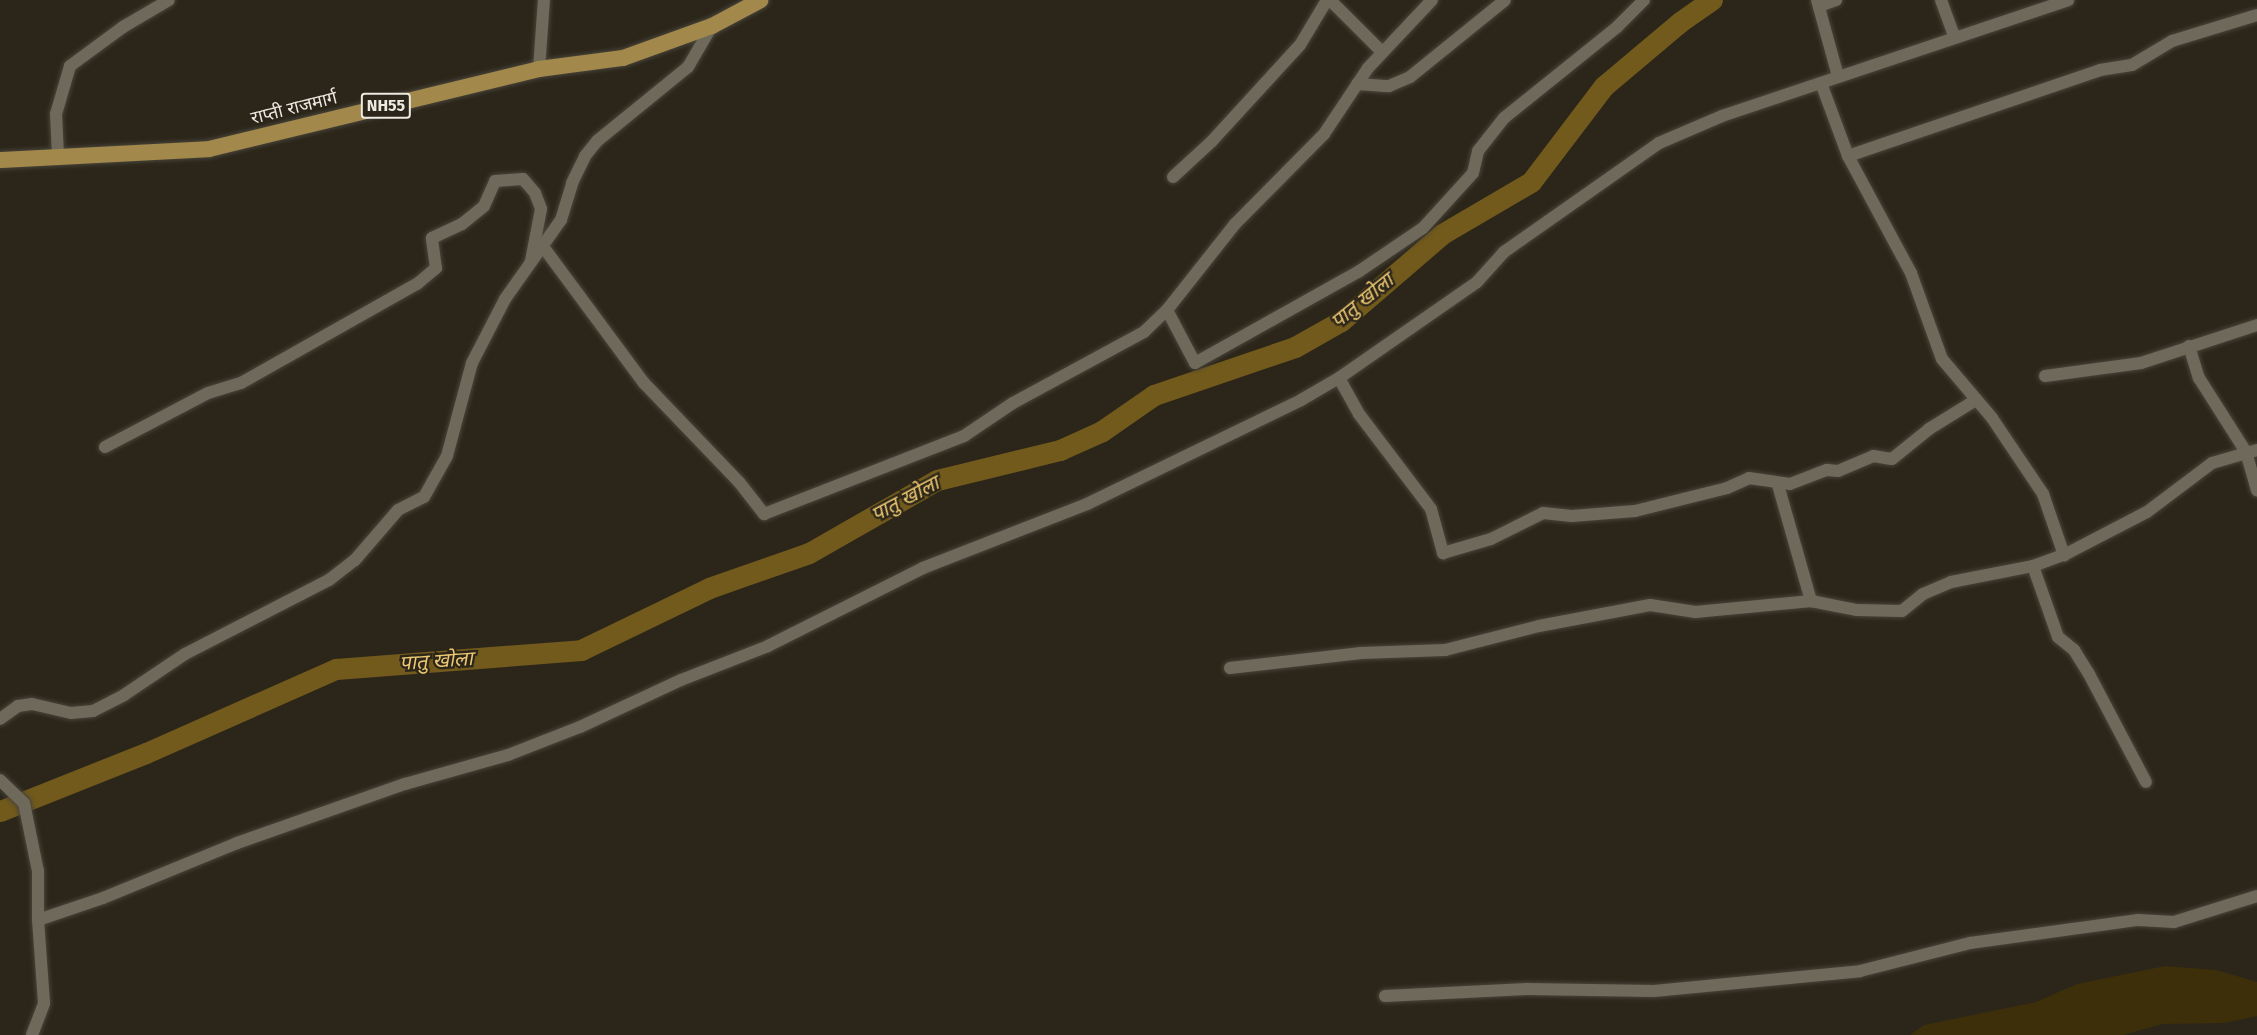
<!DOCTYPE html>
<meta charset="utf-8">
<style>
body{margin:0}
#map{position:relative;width:2257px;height:1035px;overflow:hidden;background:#2c261a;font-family:"Fira Sans","Noto Sans Devanagari",sans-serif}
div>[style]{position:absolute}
.green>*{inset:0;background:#3d2f0a}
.river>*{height:21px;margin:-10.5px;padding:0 10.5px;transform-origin:10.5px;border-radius:10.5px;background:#725a1c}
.roads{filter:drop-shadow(0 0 2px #48443a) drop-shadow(0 0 2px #48443a)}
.minor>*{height:12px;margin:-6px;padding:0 6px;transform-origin:6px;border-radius:6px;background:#6f695b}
.primary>*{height:16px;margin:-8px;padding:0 8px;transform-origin:8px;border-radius:8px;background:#a2894b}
span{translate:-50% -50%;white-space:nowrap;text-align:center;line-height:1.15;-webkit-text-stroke:4.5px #2c261a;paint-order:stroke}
.shield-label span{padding:2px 4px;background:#2c261a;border:2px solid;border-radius:4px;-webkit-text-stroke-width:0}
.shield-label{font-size:16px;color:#edeae2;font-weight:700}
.street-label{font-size:18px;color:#edeae2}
.water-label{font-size:20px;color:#eec972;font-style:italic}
</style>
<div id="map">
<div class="green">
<div style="clip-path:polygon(2165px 966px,2216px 970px,2257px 982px,2257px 1016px,2224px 1023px,2162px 1024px,2123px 1035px,1910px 1035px,1924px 1025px,2036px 1002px,2077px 984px)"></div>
</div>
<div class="river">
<div style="left:0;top:811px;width:157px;rotate:-21.7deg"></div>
<div style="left:146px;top:753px;width:208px;rotate:-23.9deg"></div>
<div style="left:336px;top:669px;width:246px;rotate:-4.4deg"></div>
<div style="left:581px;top:650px;width:142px;rotate:-25.8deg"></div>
<div style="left:709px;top:588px;width:106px;rotate:-19.3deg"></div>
<div style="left:809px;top:553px;width:147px;rotate:-29.7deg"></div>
<div style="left:937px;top:480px;width:127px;rotate:-13.7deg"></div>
<div style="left:1060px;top:450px;width:46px;rotate:-24.3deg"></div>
<div style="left:1102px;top:431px;width:63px;rotate:-34.7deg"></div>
<div style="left:1154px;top:395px;width:149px;rotate:-18.8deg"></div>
<div style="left:1295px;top:347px;width:53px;rotate:-29.5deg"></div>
<div style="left:1341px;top:321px;width:133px;rotate:-40.7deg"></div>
<div style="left:1442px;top:234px;width:103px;rotate:-30.3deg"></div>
<div style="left:1531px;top:182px;width:121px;rotate:-52.8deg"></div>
<div style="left:1604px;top:86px;width:99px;rotate:-40.1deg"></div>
<div style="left:1680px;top:22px;width:39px;rotate:-35deg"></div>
</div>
<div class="roads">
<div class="minor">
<div style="left:1330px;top:0;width:74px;rotate:45deg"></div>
<div style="left:1817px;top:0;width:79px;rotate:74.6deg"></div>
<div style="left:1941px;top:0;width:38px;rotate:70deg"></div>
<div style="left:1819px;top:6px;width:18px;rotate:-19deg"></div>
<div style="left:539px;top:69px;width:69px;rotate:-85.9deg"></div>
<div style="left:1821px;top:83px;width:78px;rotate:69.7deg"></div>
<div style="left:1848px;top:156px;width:133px;rotate:61.7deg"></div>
<div style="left:1911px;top:273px;width:91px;rotate:70.2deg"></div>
<div style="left:1942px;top:359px;width:77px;rotate:49.7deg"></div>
<div style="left:1992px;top:418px;width:92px;rotate:56.1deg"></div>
<div style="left:2043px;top:494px;width:65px;rotate:71deg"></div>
<div style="left:1357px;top:84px;width:32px;rotate:4deg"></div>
<div style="left:1389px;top:86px;width:23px;rotate:-23deg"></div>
<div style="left:1410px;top:77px;width:122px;rotate:-39deg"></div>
<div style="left:58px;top:155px;width:41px;rotate:-92.8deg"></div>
<div style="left:56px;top:114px;width:50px;rotate:-73.7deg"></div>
<div style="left:70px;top:66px;width:66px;rotate:-36.3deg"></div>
<div style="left:123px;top:27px;width:53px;rotate:-30.4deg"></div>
<div style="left:1848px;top:156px;width:266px;rotate:-18.8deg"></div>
<div style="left:2100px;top:70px;width:32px;rotate:-9deg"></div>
<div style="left:2132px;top:65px;width:47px;rotate:-31deg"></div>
<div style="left:2172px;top:41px;width:89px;rotate:-17deg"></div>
<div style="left:1173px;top:177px;width:53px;rotate:-42.7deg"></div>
<div style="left:1212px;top:141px;width:130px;rotate:-47.5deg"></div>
<div style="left:1300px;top:45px;width:52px;rotate:-59deg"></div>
<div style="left:544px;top:248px;width:168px;rotate:53.5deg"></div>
<div style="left:644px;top:383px;width:137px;rotate:46.2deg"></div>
<div style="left:739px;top:482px;width:41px;rotate:52deg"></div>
<div style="left:764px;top:514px;width:215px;rotate:-21.3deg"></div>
<div style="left:964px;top:436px;width:59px;rotate:-34deg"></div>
<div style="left:1013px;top:403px;width:149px;rotate:-28.5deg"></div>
<div style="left:1144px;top:332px;width:32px;rotate:-44deg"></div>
<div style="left:1167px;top:310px;width:110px;rotate:-51.7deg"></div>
<div style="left:1235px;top:224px;width:127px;rotate:-45.3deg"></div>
<div style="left:1324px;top:134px;width:79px;rotate:-56.3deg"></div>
<div style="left:1368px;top:68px;width:93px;rotate:-46.7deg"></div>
<div style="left:1167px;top:310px;width:60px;rotate:62.2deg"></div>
<div style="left:1195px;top:363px;width:187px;rotate:-29.2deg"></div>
<div style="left:1358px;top:272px;width:78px;rotate:-34.1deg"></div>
<div style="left:1423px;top:228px;width:74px;rotate:-47.7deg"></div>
<div style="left:1473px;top:173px;width:23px;rotate:-77deg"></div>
<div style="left:1478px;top:151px;width:42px;rotate:-51.8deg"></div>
<div style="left:1504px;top:118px;width:145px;rotate:-38.8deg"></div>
<div style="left:1617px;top:27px;width:38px;rotate:-45deg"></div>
<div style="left:2189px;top:346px;width:34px;rotate:73deg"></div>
<div style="left:2199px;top:378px;width:88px;rotate:57.6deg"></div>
<div style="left:2246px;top:452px;width:40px;rotate:74deg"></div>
<div style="left:2045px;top:376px;width:97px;rotate:-7.7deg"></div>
<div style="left:2141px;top:363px;width:122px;rotate:-18.1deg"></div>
<div style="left:1339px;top:378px;width:41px;rotate:60.9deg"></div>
<div style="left:1359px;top:414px;width:119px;rotate:52.8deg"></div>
<div style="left:1431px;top:509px;width:46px;rotate:74.7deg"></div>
<div style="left:1443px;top:553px;width:50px;rotate:-16.3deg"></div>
<div style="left:1491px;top:539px;width:58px;rotate:-26.6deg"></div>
<div style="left:1543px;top:513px;width:29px;rotate:6deg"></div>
<div style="left:1572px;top:516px;width:63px;rotate:-4.5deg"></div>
<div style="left:1635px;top:511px;width:95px;rotate:-14deg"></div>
<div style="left:1727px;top:488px;width:24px;rotate:-24deg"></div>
<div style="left:1749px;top:478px;width:41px;rotate:8.3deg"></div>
<div style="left:1790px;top:484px;width:40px;rotate:-21deg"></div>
<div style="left:1827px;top:470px;width:11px;rotate:5deg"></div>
<div style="left:1838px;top:471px;width:38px;rotate:-23deg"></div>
<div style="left:1873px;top:456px;width:19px;rotate:9deg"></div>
<div style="left:1892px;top:459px;width:48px;rotate:-39deg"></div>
<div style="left:1929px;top:429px;width:55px;rotate:-31.7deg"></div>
<div style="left:105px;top:447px;width:116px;rotate:-27.7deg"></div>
<div style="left:208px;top:393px;width:34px;rotate:-17deg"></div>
<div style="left:241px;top:383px;width:202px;rotate:-29.4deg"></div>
<div style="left:417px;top:284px;width:25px;rotate:-40deg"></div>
<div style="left:436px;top:268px;width:30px;rotate:-98deg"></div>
<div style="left:432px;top:238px;width:33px;rotate:-25deg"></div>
<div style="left:462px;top:224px;width:28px;rotate:-39deg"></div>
<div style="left:484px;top:206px;width:27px;rotate:-66deg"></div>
<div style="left:495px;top:181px;width:28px;rotate:-4deg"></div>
<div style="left:523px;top:179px;width:18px;rotate:49deg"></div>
<div style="left:535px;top:193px;width:17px;rotate:69deg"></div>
<div style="left:541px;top:209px;width:53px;rotate:100.9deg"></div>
<div style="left:1778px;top:485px;width:121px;rotate:74.1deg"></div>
<div style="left:2033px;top:566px;width:75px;rotate:70.6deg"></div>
<div style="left:2058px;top:637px;width:21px;rotate:39deg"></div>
<div style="left:2074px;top:650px;width:28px;rotate:58deg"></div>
<div style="left:2089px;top:674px;width:122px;rotate:62.2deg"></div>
<div style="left:1230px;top:668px;width:132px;rotate:-6.5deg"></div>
<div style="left:1361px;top:653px;width:84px;rotate:-2deg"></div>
<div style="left:1445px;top:650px;width:97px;rotate:-14.3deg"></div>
<div style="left:1539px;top:626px;width:113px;rotate:-10.7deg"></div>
<div style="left:1650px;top:605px;width:46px;rotate:8.8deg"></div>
<div style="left:1695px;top:612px;width:117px;rotate:-5.4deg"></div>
<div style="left:1811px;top:601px;width:47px;rotate:11.1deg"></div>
<div style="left:1857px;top:610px;width:45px;rotate:1.3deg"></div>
<div style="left:1902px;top:611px;width:27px;rotate:-39deg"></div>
<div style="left:1923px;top:594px;width:30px;rotate:-23deg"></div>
<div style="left:1951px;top:582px;width:84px;rotate:-11deg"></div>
<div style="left:2033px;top:566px;width:33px;rotate:-20deg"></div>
<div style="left:2064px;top:555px;width:93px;rotate:-27.4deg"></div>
<div style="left:2147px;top:512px;width:81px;rotate:-37deg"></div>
<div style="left:2212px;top:463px;width:47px;rotate:-16.1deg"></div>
<div style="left:0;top:719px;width:22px;rotate:-36deg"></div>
<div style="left:18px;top:706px;width:14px;rotate:-8deg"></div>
<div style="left:32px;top:704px;width:40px;rotate:13deg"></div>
<div style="left:71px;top:713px;width:22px;rotate:-5deg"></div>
<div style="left:93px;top:711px;width:35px;rotate:-27deg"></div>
<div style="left:124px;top:695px;width:73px;rotate:-33.9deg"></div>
<div style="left:185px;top:654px;width:162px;rotate:-27.2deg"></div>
<div style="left:329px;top:580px;width:33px;rotate:-38deg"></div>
<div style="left:355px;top:560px;width:66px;rotate:-49.3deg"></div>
<div style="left:398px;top:510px;width:29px;rotate:-27deg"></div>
<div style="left:424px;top:497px;width:47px;rotate:-60.7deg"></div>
<div style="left:447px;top:456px;width:96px;rotate:-75deg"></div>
<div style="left:472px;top:363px;width:72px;rotate:-62.7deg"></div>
<div style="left:505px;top:299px;width:97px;rotate:-54.7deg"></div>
<div style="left:561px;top:220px;width:39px;rotate:-73deg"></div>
<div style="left:572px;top:183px;width:30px;rotate:-64deg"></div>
<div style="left:585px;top:156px;width:19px;rotate:-51deg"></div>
<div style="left:597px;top:141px;width:117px;rotate:-39.1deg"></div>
<div style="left:688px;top:67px;width:48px;rotate:-59.7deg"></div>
<div style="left:0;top:780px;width:33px;rotate:44deg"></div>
<div style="left:24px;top:803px;width:69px;rotate:78.4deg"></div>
<div style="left:38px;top:871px;width:49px;rotate:90deg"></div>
<div style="left:1385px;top:996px;width:142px;rotate:-2.8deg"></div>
<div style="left:1527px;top:989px;width:127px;rotate:0.9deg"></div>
<div style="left:1654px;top:991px;width:207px;rotate:-5.5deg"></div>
<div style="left:1860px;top:971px;width:114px;rotate:-14.3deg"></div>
<div style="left:1970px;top:943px;width:170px;rotate:-7.8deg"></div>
<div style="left:2138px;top:920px;width:36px;rotate:3deg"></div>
<div style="left:2174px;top:922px;width:87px;rotate:-17.4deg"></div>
<div style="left:32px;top:1035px;width:34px;rotate:-69deg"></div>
<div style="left:44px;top:1003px;width:83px;rotate:-94.1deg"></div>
<div style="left:38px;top:920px;width:69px;rotate:-18.7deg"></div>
<div style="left:103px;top:898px;width:145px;rotate:-22.3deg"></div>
<div style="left:237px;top:843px;width:178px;rotate:-19.4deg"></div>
<div style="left:405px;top:784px;width:107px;rotate:-15.7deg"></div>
<div style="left:508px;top:755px;width:77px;rotate:-21.3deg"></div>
<div style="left:580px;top:727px;width:111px;rotate:-25deg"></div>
<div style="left:681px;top:680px;width:93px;rotate:-21.3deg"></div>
<div style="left:768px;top:646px;width:174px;rotate:-26.7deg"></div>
<div style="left:923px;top:568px;width:176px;rotate:-21.3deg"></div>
<div style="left:1087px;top:504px;width:238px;rotate:-25.9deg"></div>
<div style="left:1301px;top:400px;width:44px;rotate:-30.1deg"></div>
<div style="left:1339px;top:378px;width:168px;rotate:-34.8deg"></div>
<div style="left:1477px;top:282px;width:40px;rotate:-48deg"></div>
<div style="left:1504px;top:252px;width:189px;rotate:-35.1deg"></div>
<div style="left:1659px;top:143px;width:69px;rotate:-23.2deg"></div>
<div style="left:1722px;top:116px;width:365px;rotate:-18.5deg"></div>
</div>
<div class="primary">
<div style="left:0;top:160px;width:209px;rotate:-3deg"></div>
<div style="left:209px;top:149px;width:340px;rotate:-13.6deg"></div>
<div style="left:539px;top:69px;width:85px;rotate:-7.5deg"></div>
<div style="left:623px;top:58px;width:95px;rotate:-19.8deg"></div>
<div style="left:712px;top:26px;width:55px;rotate:-28deg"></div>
</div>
</div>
<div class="shield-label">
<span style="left:386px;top:106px">NH55</span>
</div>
<div class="street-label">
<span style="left:294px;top:108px;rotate:-14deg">राप्ती राजमार्ग</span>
</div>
<div class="water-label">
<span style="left:1362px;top:301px;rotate:-39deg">पातु खोला</span>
<span style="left:905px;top:499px;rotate:-28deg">पातु खोला</span>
<span style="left:436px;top:661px;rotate:-4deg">पातु खोला</span>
</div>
</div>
